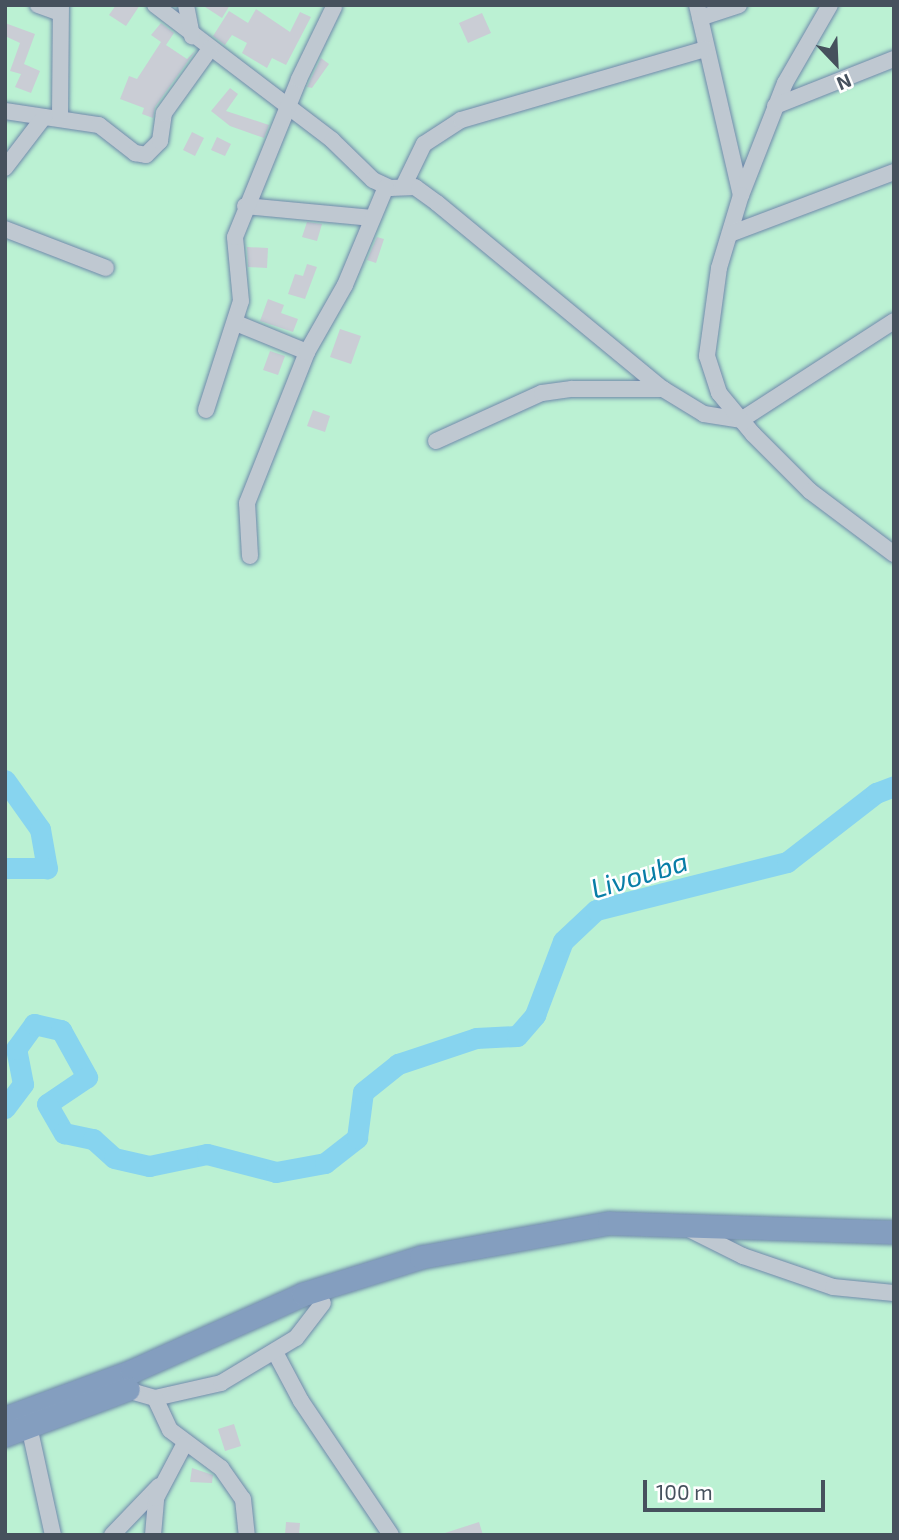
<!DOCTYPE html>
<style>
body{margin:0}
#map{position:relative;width:899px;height:1540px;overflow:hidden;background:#f1efef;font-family:"Exo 2",sans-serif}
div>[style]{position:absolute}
.green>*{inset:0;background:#bbf1d3}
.river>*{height:21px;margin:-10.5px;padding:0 10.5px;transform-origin:10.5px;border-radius:10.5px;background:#87d4ef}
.building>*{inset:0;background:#cacdd5}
.roads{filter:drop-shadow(0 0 2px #7089ab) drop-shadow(0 0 2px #7089ab)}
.minor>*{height:16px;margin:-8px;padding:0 8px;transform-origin:8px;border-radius:8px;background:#bfc8d1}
.highway>*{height:23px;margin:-11.5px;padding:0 11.5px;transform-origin:11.5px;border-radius:11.5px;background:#849ebf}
span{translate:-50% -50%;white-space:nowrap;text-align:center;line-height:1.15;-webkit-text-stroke:5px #fff;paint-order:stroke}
.water-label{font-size:28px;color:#087ea7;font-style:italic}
.frame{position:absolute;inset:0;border:7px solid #46515d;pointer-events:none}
.north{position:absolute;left:801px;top:28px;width:70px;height:70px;-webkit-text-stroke:5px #fff;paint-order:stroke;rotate:157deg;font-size:19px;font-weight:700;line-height:28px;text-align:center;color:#46515d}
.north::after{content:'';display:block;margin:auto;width:24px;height:32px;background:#46515d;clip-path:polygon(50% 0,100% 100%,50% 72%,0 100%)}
.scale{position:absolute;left:643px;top:1480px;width:182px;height:32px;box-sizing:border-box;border:4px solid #46515d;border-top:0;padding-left:9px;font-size:21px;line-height:24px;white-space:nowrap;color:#46515d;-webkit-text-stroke:5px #fff;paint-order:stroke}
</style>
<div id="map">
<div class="green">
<div style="clip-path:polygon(5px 5px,894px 5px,894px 1535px,5px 1535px)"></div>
</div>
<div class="river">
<div style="left:5px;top:780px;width:60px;rotate:54.5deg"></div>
<div style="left:40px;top:829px;width:40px;rotate:80deg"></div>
<div style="left:47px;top:868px;width:42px;rotate:180deg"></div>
<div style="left:5px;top:1108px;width:30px;rotate:-53deg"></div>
<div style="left:23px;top:1084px;width:36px;rotate:-101deg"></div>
<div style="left:16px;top:1049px;width:31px;rotate:-54deg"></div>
<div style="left:34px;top:1024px;width:28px;rotate:13deg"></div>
<div style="left:61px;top:1030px;width:54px;rotate:61deg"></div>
<div style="left:87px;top:1077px;width:48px;rotate:146deg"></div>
<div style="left:47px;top:1104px;width:34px;rotate:60deg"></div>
<div style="left:64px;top:1133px;width:30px;rotate:12deg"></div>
<div style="left:93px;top:1139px;width:28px;rotate:42deg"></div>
<div style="left:114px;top:1158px;width:36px;rotate:13deg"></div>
<div style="left:149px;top:1166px;width:59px;rotate:-11.7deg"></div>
<div style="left:207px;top:1154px;width:71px;rotate:14.6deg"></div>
<div style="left:276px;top:1172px;width:50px;rotate:-10.4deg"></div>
<div style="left:325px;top:1163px;width:41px;rotate:-38deg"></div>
<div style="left:357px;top:1138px;width:46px;rotate:-82.6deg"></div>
<div style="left:363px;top:1092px;width:45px;rotate:-38.7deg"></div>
<div style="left:398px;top:1064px;width:82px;rotate:-18.4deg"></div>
<div style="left:476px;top:1038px;width:41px;rotate:-2.8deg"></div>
<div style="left:517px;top:1036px;width:28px;rotate:-49deg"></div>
<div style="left:535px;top:1015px;width:79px;rotate:-69.3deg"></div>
<div style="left:563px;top:941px;width:45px;rotate:-43.2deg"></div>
<div style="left:596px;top:910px;width:197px;rotate:-14.1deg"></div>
<div style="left:787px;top:862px;width:113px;rotate:-37.8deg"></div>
<div style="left:876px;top:793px;width:19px;rotate:-21deg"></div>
</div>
<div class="building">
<div style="clip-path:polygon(116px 5px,140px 5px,126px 26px,109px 15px)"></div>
<div style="clip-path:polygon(202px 5px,230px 5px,222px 18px)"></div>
<div style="clip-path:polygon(256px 9px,290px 32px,300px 12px,311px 17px,286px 65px,272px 58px,267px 68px,242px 53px,247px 43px,232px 35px,225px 45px,213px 36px,229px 11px,248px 23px)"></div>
<div style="clip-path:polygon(482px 13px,491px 33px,468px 43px,459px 23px)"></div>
<div style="clip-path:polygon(5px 23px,35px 34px,24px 64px,40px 71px,31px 93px,15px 87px,21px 74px,10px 71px,20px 43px,5px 36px)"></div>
<div style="clip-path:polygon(161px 23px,174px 33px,166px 45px,187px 59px,196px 50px,155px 107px,153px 118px,142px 114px,144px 108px,120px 99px,129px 76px,137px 79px,161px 42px,151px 35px)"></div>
<div style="clip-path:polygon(321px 58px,329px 64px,312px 88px,307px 87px)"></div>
<div style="clip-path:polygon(230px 88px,238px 94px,226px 111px,269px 125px,264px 138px,230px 126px,211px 111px)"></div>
<div style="clip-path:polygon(192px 132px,204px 138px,195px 156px,183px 150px)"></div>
<div style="clip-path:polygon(217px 137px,231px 144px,225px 156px,211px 150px)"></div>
<div style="clip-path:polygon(307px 222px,322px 224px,317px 241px,302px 237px)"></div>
<div style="clip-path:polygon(377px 237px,384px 239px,376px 263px,367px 260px)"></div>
<div style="clip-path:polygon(247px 247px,268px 248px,267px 268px,248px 267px)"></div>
<div style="clip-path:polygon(307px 264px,317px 267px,305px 299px,288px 294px,295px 274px,303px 276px)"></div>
<div style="clip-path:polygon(268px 299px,284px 305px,281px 313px,298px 319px,293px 332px,260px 321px)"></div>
<div style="clip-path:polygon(340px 329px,361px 336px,351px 364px,330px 357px)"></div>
<div style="clip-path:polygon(270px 351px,285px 356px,278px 375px,263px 370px)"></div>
<div style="clip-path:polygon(313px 410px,330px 416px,325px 432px,307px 426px)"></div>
<div style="clip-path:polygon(234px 1424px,241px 1446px,225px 1451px,218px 1429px)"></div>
<div style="clip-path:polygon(192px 1468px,213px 1475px,212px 1483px,190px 1482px)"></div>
<div style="clip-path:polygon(286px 1522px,300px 1523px,299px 1535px,285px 1535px)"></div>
<div style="clip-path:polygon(479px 1522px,483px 1535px,445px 1535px,445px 1533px)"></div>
</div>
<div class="roads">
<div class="minor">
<div style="left:38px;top:5px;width:23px;rotate:20deg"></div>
<div style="left:155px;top:5px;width:223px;rotate:37.3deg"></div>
<div style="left:332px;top:140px;width:57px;rotate:44.3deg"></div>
<div style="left:373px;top:180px;width:19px;rotate:25deg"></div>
<div style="left:390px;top:188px;width:25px;rotate:-2deg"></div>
<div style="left:415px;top:187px;width:27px;rotate:36deg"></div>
<div style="left:437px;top:203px;width:293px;rotate:39.5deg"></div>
<div style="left:663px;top:389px;width:48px;rotate:31.4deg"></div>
<div style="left:704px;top:414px;width:37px;rotate:9deg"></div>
<div style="left:741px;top:420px;width:182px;rotate:-32.9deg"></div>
<div style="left:186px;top:5px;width:32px;rotate:79deg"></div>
<div style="left:697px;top:5px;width:195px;rotate:77deg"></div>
<div style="left:830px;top:5px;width:90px;rotate:120deg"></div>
<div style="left:785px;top:83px;width:120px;rotate:111.4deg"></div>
<div style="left:741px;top:195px;width:76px;rotate:106.8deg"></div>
<div style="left:719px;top:268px;width:89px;rotate:97.8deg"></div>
<div style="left:707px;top:356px;width:39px;rotate:72deg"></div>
<div style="left:719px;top:393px;width:53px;rotate:50.3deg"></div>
<div style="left:753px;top:434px;width:81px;rotate:45deg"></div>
<div style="left:810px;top:491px;width:105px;rotate:36.9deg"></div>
<div style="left:700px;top:18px;width:41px;rotate:-18.4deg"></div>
<div style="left:775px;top:106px;width:128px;rotate:-21.6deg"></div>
<div style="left:5px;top:111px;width:95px;rotate:8.5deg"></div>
<div style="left:99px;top:125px;width:46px;rotate:37.9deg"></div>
<div style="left:135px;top:153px;width:11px;rotate:10deg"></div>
<div style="left:146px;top:155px;width:20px;rotate:-45deg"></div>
<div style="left:160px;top:141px;width:28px;rotate:-82deg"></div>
<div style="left:164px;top:113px;width:79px;rotate:-54.3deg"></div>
<div style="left:60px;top:116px;width:111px;rotate:-89.5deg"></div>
<div style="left:5px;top:168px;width:64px;rotate:-52.6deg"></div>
<div style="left:403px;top:187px;width:48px;rotate:-64deg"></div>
<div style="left:424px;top:144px;width:44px;rotate:-33deg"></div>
<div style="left:461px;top:120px;width:254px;rotate:-16.2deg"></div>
<div style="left:245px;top:206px;width:128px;rotate:5.4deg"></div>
<div style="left:5px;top:229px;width:108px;rotate:21.1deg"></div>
<div style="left:730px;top:234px;width:175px;rotate:-20.7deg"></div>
<div style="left:236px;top:323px;width:77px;rotate:22.2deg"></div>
<div style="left:206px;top:410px;width:114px;rotate:-72.2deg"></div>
<div style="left:241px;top:301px;width:64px;rotate:-95.4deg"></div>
<div style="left:235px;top:237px;width:170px;rotate:-67.9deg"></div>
<div style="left:299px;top:79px;width:80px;rotate:-64.1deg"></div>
<div style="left:436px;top:441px;width:116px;rotate:-24.4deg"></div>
<div style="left:542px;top:393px;width:30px;rotate:-8deg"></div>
<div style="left:572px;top:389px;width:91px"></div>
<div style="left:250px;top:556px;width:53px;rotate:-93.2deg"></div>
<div style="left:247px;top:503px;width:162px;rotate:-68.3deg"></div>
<div style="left:307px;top:352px;width:77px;rotate:-60.4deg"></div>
<div style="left:345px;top:285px;width:106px;rotate:-67.3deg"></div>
<div style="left:685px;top:1227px;width:65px;rotate:26.6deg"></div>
<div style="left:743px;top:1256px;width:95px;rotate:19deg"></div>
<div style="left:833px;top:1287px;width:61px;rotate:5.6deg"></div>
<div style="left:276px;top:1354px;width:53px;rotate:62deg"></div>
<div style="left:301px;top:1401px;width:161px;rotate:56.1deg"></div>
<div style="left:127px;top:1390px;width:29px;rotate:16deg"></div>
<div style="left:155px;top:1398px;width:68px;rotate:-12.8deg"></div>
<div style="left:221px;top:1383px;width:87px;rotate:-31deg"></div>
<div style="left:296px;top:1338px;width:44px;rotate:-52.4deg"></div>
<div style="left:155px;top:1398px;width:35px;rotate:65deg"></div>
<div style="left:170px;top:1430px;width:64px;rotate:36.7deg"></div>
<div style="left:221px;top:1468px;width:38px;rotate:55deg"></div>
<div style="left:243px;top:1499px;width:36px;rotate:84deg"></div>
<div style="left:27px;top:1417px;width:121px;rotate:77.6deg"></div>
<div style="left:112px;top:1535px;width:68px;rotate:-46.2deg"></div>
<div style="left:153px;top:1535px;width:37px;rotate:-85deg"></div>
<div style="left:156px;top:1498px;width:60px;rotate:-62.2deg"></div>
</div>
<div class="highway">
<div style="left:5px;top:1418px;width:135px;rotate:-20.3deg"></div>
<div style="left:132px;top:1371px;width:188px;rotate:-24.2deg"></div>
<div style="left:303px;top:1294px;width:124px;rotate:-17.4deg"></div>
<div style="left:421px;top:1257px;width:191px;rotate:-10.3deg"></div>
<div style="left:609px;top:1223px;width:285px;rotate:1.8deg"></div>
<div style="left:5px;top:1435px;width:131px;rotate:-20.5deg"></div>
</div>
</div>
<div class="water-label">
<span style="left:639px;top:874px;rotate:-17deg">Livouba</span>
</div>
<div class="frame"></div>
<div class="north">N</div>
<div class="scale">100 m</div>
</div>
